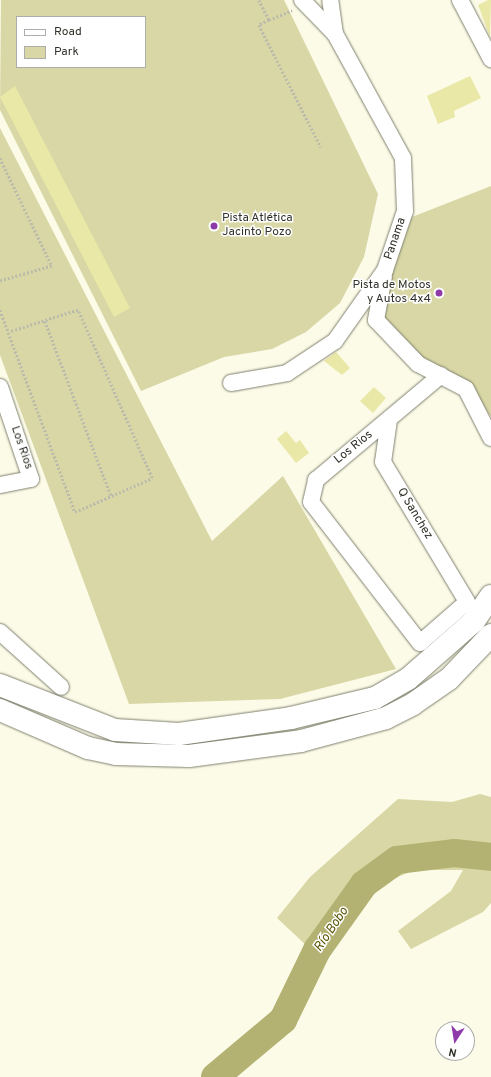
<!DOCTYPE html>
<meta charset="utf-8">
<style>
body{margin:0}
#map{position:relative;width:491px;height:1077px;overflow:hidden;background:#fbfbe8;font-family:Overpass,sans-serif}
div>[style]{position:absolute}
.green>*{inset:0;background:#d8d7a5}
.river>*{height:28px;margin:-14px;padding:0 14px;transform-origin:14px;border-radius:14px;background:#b3b272}
.building>*{inset:0;background:#e9e8a6}
.path>*{height:2.5px;margin-top:-1.25px;transform-origin:0;background:repeating-linear-gradient(90deg,#bbbbac 0 2px,transparent 0 4px)}
.roads{filter:drop-shadow(0 0 1px #80806f) drop-shadow(0 0 1px #80806f)}
.minor>*{height:16px;margin:-8px;padding:0 8px;transform-origin:8px;border-radius:8px;background:#fff}
.secondary>*{height:22px;margin:-11px;padding:0 11px;transform-origin:11px;border-radius:11px;background:#fff}
.dots>*{width:11px;height:11px;translate:-50% -50%;box-sizing:border-box;border:2px solid #fff;border-radius:50%}
span{translate:-50% -50%;white-space:nowrap;text-align:center;line-height:1.15;-webkit-text-stroke:3px #fff;paint-order:stroke}
.poi-label{font-size:12px;color:#31312a}
.left{translate:0 -50%;text-align:left}
.right{translate:-100% -50%;text-align:right}
.street-label{font-size:12px;color:#31312a}
.water-label{font-size:13px;color:#575403;font-style:italic}
.legend{position:absolute;left:16px;top:16px;width:130px;height:52px;box-sizing:border-box;background:#fff;border:1px solid #adadaa;margin:0;padding:5px 7px;list-style:none;font-size:12px;color:#31312a}
.legend li{display:flex;align-items:center;gap:8px;height:20px}
.legend b{width:20px;border:1px solid #adadaa}
.north{position:absolute;left:435px;top:1021px;width:40px;height:40px;box-sizing:border-box;background:#fff;border:1px solid #adadaa;border-radius:50%;rotate:192deg;font-size:11px;font-weight:700;line-height:16px;text-align:center;color:#31312a}
.north::after{content:'';display:block;margin:auto;width:14px;height:18px;background:#8e3aa8;clip-path:polygon(50% 0,100% 100%,50% 72%,0 100%)}
</style>
<div id="map">
<div class="green">
<div style="clip-path:polygon(evenodd,1px 0,284px 0,378px 194px,364px 257px,340px 303px,306px 332px,272px 349px,224px 357px,141px 391px,0 110px,1px 0,17px 17px,145px 17px,145px 67px,17px 67px,17px 17px)"></div>
<div style="clip-path:polygon(0 128px,212px 541px,283px 476px,396px 669px,280px 699px,129px 704px,0 355px)"></div>
<div style="clip-path:polygon(491px 186px,491px 417px,469px 384px,421px 358px,382px 317px,393px 270px,412px 217px)"></div>
<div style="clip-path:polygon(480px 794px,491px 797px,491px 903px,483px 912px,411px 949px,398px 931px,451px 891px,463px 870px,415px 870px,380px 884px,324px 962px,277px 918px,310px 877px,398px 799px,452px 802px)"></div>
</div>
<div class="river">
<div style="left:215px;top:1077px;width:89px;rotate:-40deg"></div>
<div style="left:283px;top:1020px;width:78px;rotate:-64.1deg"></div>
<div style="left:317px;top:950px;width:81px;rotate:-54.5deg"></div>
<div style="left:364px;top:884px;width:41px;rotate:-36deg"></div>
<div style="left:397px;top:860px;width:57px;rotate:-7deg"></div>
<div style="left:454px;top:853px;width:37px;rotate:6deg"></div>
</div>
<div class="building">
<div style="clip-path:polygon(488px 0,491px 0,490px 37px,478px 5px)"></div>
<div style="clip-path:polygon(470px 76px,481px 98px,454px 111px,455px 117px,438px 124px,427px 96px)"></div>
<div style="clip-path:polygon(15px 86px,130px 308px,114px 317px,0 97px)"></div>
<div style="clip-path:polygon(336px 352px,350px 368px,342px 375px,324px 361px)"></div>
<div style="clip-path:polygon(374px 387px,386px 398px,373px 413px,360px 401px)"></div>
<div style="clip-path:polygon(286px 431px,296px 443px,300px 440px,309px 453px,296px 463px,277px 439px)"></div>
</div>
<div class="path">
<div style="left:259px;top:0;width:22px;rotate:63deg"></div>
<div style="left:269px;top:20px;width:25px;rotate:-23deg"></div>
<div style="left:269px;top:20px;width:11px;rotate:153deg"></div>
<div style="left:259px;top:25px;width:137px;rotate:63.1deg"></div>
<div style="left:0;top:158px;width:120px;rotate:64.3deg"></div>
<div style="left:52px;top:266px;width:54px;rotate:163.9deg"></div>
<div style="left:0;top:310px;width:215px;rotate:69.6deg"></div>
<div style="left:75px;top:512px;width:84px;rotate:-23.8deg"></div>
<div style="left:152px;top:478px;width:184px;rotate:-113.8deg"></div>
<div style="left:78px;top:310px;width:71px;rotate:162.1deg"></div>
<div style="left:45px;top:321px;width:187px;rotate:69.3deg"></div>
</div>
<div class="roads">
<div class="minor">
<div style="left:302px;top:0;width:47px;rotate:45.9deg"></div>
<div style="left:460px;top:0;width:67px;rotate:62.3deg"></div>
<div style="left:384px;top:276px;width:45px;rotate:100.3deg"></div>
<div style="left:376px;top:320px;width:61px;rotate:46.3deg"></div>
<div style="left:418px;top:364px;width:54px;rotate:27.5deg"></div>
<div style="left:466px;top:389px;width:55px;rotate:63deg"></div>
<div style="left:231px;top:383px;width:57px;rotate:-10.1deg"></div>
<div style="left:287px;top:373px;width:58px;rotate:-33.7deg"></div>
<div style="left:335px;top:341px;width:87px;rotate:-54.8deg"></div>
<div style="left:385px;top:270px;width:62px;rotate:-71.3deg"></div>
<div style="left:405px;top:211px;width:53px;rotate:-92.2deg"></div>
<div style="left:403px;top:158px;width:141px;rotate:-118.7deg"></div>
<div style="left:335px;top:34px;width:34px;rotate:-98deg"></div>
<div style="left:0;top:387px;width:97px;rotate:71.4deg"></div>
<div style="left:31px;top:479px;width:32px;rotate:169deg"></div>
<div style="left:389px;top:420px;width:42px;rotate:98.1deg"></div>
<div style="left:383px;top:462px;width:163px;rotate:59deg"></div>
<div style="left:467px;top:602px;width:62px;rotate:138.9deg"></div>
<div style="left:420px;top:643px;width:178px;rotate:-127.7deg"></div>
<div style="left:311px;top:502px;width:23px;rotate:-77deg"></div>
<div style="left:316px;top:480px;width:163px;rotate:-40deg"></div>
<div style="left:0;top:632px;width:82px;rotate:42deg"></div>
</div>
<div class="secondary">
<div style="left:0;top:685px;width:123px;rotate:21.4deg"></div>
<div style="left:115px;top:730px;width:64px;rotate:3.6deg"></div>
<div style="left:179px;top:734px;width:113px;rotate:-8.1deg"></div>
<div style="left:291px;top:718px;width:86px;rotate:-13.4deg"></div>
<div style="left:375px;top:698px;width:38px;rotate:-30deg"></div>
<div style="left:408px;top:679px;width:88px;rotate:-41.3deg"></div>
<div style="left:474px;top:621px;width:30px;rotate:-56deg"></div>
<div style="left:0;top:710px;width:96px;rotate:23.4deg"></div>
<div style="left:88px;top:748px;width:29px;rotate:12deg"></div>
<div style="left:116px;top:754px;width:73px;rotate:1.6deg"></div>
<div style="left:189px;top:756px;width:113px;rotate:-7.6deg"></div>
<div style="left:301px;top:741px;width:88px;rotate:-15.1deg"></div>
<div style="left:386px;top:718px;width:30px;rotate:-27deg"></div>
<div style="left:413px;top:704px;width:44px;rotate:-34.8deg"></div>
<div style="left:449px;top:679px;width:61px;rotate:-46.3deg"></div>
</div>
</div>
<div class="dots">
<div style="left:214px;top:226px;background:#8e3aa8"></div>
<div style="left:439px;top:293px;background:#8e3aa8"></div>
</div>
<div class="poi-label">
<span class="left" style="left:222px;top:226px">Pista Atlética<br>Jacinto Pozo</span>
<span class="right" style="left:431px;top:293px">Pista de Motos<br>y Autos 4x4</span>
</div>
<div class="street-label">
<span style="left:396px;top:239px;rotate:-71deg">Panama</span>
<span style="left:21px;top:448px;rotate:71deg">Los Rios</span>
<span style="left:354px;top:448px;rotate:-39deg">Los Rios</span>
<span style="left:414px;top:514px;rotate:59deg">Q Sanchez</span>
</div>
<div class="water-label">
<span style="left:332px;top:930px;rotate:-56deg">Río Bobo</span>
</div>
<ul class="legend">
<li><b style="height:5px;background:#fff"></b>Road</li>
<li><b style="height:11px;background:#d8d7a5"></b>Park</li>
</ul>
<div class="north">N</div>
</div>
